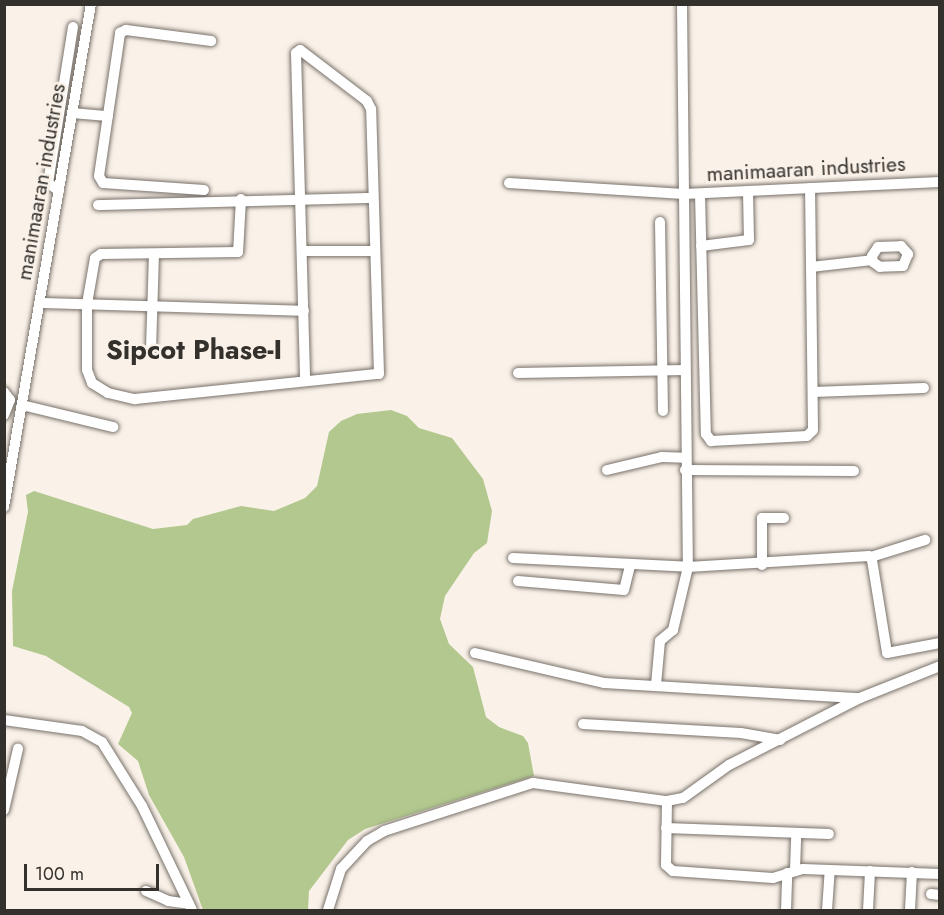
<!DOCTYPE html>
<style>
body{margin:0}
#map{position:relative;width:944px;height:915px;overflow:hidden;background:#faf2e9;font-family:Jost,sans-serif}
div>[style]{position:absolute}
.water>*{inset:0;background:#b2c88e}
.roads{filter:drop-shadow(0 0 2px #78716a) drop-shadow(0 0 2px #78716a)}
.minor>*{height:10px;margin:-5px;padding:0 5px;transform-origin:5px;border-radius:5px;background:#fff}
span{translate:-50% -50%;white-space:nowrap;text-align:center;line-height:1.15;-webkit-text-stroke:5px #faf2e9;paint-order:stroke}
.street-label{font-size:21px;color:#34312d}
.district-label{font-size:27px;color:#34312d;font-weight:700}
.frame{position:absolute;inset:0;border:6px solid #34312d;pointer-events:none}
.scale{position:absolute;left:24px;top:864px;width:135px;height:27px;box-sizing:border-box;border:3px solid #34312d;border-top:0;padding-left:8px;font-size:18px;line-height:21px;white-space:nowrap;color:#34312d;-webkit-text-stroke:4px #faf2e9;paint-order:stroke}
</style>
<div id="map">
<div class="water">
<div style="clip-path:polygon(391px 410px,407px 416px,419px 428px,452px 438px,483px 479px,492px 511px,487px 543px,474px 553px,445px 596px,440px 619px,449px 644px,473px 667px,486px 717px,499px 727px,523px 736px,528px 743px,534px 776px,365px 829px,348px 840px,309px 891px,308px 910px,203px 910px,184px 857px,149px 795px,138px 761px,118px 744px,132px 713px,129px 707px,46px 656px,13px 646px,12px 591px,28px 512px,26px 495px,34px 491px,153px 529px,187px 525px,193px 519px,241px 506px,274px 511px,305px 498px,317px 486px,329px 432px,341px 421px,357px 414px)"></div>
</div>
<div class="roads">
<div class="minor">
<div style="left:682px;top:4px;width:190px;rotate:89.4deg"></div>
<div style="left:684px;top:194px;width:256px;rotate:-2.7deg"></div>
<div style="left:72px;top:113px;width:36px;rotate:5deg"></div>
<div style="left:509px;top:183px;width:175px;rotate:3.6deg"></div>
<div style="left:684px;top:194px;width:373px;rotate:89.4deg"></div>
<div style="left:688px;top:567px;width:181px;rotate:-3.5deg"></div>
<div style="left:869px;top:556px;width:5px;rotate:53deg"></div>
<div style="left:872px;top:560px;width:94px;rotate:80.8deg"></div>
<div style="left:887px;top:653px;width:54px;rotate:-10.7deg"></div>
<div style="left:204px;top:190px;width:101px;rotate:-176deg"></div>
<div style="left:103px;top:183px;width:8px;rotate:-120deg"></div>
<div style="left:99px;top:176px;width:145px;rotate:-81.6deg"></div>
<div style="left:120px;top:33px;width:7px;rotate:-27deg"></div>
<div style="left:126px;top:30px;width:86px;rotate:7.4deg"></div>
<div style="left:59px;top:191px;width:14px;rotate:-144deg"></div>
<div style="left:48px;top:183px;width:158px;rotate:-80.9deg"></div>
<div style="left:700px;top:194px;width:240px;rotate:88.6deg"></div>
<div style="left:706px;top:434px;width:9px;rotate:54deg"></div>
<div style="left:711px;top:441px;width:96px;rotate:-3deg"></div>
<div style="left:807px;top:436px;width:8px;rotate:-45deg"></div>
<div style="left:813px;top:430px;width:242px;rotate:-90.7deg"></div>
<div style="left:241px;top:199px;width:53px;rotate:93.2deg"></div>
<div style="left:238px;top:252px;width:137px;rotate:179.2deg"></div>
<div style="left:101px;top:254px;width:7px;rotate:146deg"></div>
<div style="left:95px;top:258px;width:47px;rotate:99.9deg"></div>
<div style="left:87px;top:304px;width:66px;rotate:90deg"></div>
<div style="left:87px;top:370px;width:14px;rotate:69deg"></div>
<div style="left:92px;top:383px;width:19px;rotate:32deg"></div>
<div style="left:108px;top:393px;width:28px;rotate:13deg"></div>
<div style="left:135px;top:399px;width:245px;rotate:-5.9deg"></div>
<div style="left:379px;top:374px;width:265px;rotate:-91.7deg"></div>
<div style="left:371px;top:109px;width:9px;rotate:-117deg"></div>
<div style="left:367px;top:101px;width:84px;rotate:-142.7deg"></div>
<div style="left:300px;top:50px;width:5px;rotate:143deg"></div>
<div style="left:296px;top:53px;width:328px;rotate:88.4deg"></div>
<div style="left:98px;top:205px;width:274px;rotate:-1.5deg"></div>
<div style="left:660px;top:222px;width:189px;rotate:89.1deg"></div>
<div style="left:701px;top:246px;width:48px;rotate:-7.1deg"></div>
<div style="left:749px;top:240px;width:49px;rotate:-91.2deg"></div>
<div style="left:901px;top:246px;width:11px;rotate:49deg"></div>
<div style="left:908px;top:254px;width:13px;rotate:113deg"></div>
<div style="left:903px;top:266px;width:23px;rotate:178deg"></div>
<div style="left:880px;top:267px;width:9px;rotate:-144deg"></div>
<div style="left:873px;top:262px;width:6px;rotate:-99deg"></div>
<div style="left:872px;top:256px;width:11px;rotate:-56deg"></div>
<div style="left:878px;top:247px;width:23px;rotate:-2deg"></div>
<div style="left:305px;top:251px;width:68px"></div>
<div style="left:811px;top:267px;width:61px;rotate:-6.5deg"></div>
<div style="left:40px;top:303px;width:264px;rotate:1.7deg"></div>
<div style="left:151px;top:349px;width:95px;rotate:-88.2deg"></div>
<div style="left:518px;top:373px;width:167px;rotate:-1deg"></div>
<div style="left:4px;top:392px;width:10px;rotate:53deg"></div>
<div style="left:10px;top:400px;width:16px;rotate:112deg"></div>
<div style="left:813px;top:392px;width:111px;rotate:-2.1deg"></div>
<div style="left:22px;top:405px;width:94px;rotate:13.6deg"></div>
<div style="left:607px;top:470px;width:57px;rotate:-13.3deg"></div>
<div style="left:662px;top:457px;width:23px;rotate:2deg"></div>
<div style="left:685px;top:470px;width:169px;rotate:0.3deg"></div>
<div style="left:4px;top:507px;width:510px;rotate:-80.19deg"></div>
<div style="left:871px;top:557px;width:57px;rotate:-17.5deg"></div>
<div style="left:513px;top:558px;width:175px;rotate:2.9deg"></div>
<div style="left:688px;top:567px;width:65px;rotate:103.4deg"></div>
<div style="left:673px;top:630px;width:17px;rotate:140deg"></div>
<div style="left:660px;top:641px;width:44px;rotate:95.2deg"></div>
<div style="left:762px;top:565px;width:47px;rotate:-90deg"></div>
<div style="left:762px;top:518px;width:22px"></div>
<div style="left:518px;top:581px;width:106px;rotate:4.9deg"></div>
<div style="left:624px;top:590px;width:25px;rotate:-76deg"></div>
<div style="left:475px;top:653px;width:132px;rotate:13.1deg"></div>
<div style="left:604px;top:683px;width:256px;rotate:3.4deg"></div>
<div style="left:4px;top:720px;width:79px;rotate:8deg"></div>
<div style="left:82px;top:731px;width:23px;rotate:29deg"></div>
<div style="left:102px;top:742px;width:75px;rotate:58deg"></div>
<div style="left:142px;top:806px;width:115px;rotate:64.3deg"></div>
<div style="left:583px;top:724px;width:158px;rotate:3.3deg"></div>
<div style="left:741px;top:733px;width:40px;rotate:10deg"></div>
<div style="left:667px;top:801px;width:64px;rotate:90.9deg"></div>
<div style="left:666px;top:865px;width:9px;rotate:41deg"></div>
<div style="left:673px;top:871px;width:100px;rotate:4deg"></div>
<div style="left:773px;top:878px;width:31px;rotate:-17deg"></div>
<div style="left:803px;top:869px;width:137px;rotate:2.1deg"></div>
<div style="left:4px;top:810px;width:63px;rotate:-77.1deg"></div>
<div style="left:666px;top:828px;width:163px;rotate:2.1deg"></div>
<div style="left:795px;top:870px;width:37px;rotate:-88deg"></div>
<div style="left:146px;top:891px;width:24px;rotate:24deg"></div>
<div style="left:168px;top:901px;width:21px;rotate:8deg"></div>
<div style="left:931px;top:894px;width:9px;rotate:6deg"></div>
<div style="left:328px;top:910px;width:43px;rotate:-72.4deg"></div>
<div style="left:341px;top:869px;width:38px;rotate:-47deg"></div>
<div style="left:367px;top:841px;width:20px;rotate:-30deg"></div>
<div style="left:384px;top:831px;width:157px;rotate:-17.9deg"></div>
<div style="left:533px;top:783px;width:135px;rotate:7.7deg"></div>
<div style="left:667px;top:801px;width:16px;rotate:-11deg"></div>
<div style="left:683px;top:798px;width:57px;rotate:-35.7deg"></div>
<div style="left:729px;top:765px;width:147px;rotate:-27.1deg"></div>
<div style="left:860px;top:698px;width:86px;rotate:-21.8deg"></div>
<div style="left:786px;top:910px;width:37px;rotate:-88deg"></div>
<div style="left:827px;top:910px;width:39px;rotate:-86deg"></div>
<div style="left:868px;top:910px;width:39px;rotate:-87deg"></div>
<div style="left:910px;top:910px;width:38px;rotate:-87deg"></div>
</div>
</div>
<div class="street-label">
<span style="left:806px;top:169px;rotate:-3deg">manimaaran industries</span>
<span style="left:41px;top:182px;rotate:-80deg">manimaaran industries</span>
</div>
<div class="district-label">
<span style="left:194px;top:350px">Sipcot Phase-I</span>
</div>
<div class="frame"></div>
<div class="scale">100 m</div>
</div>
